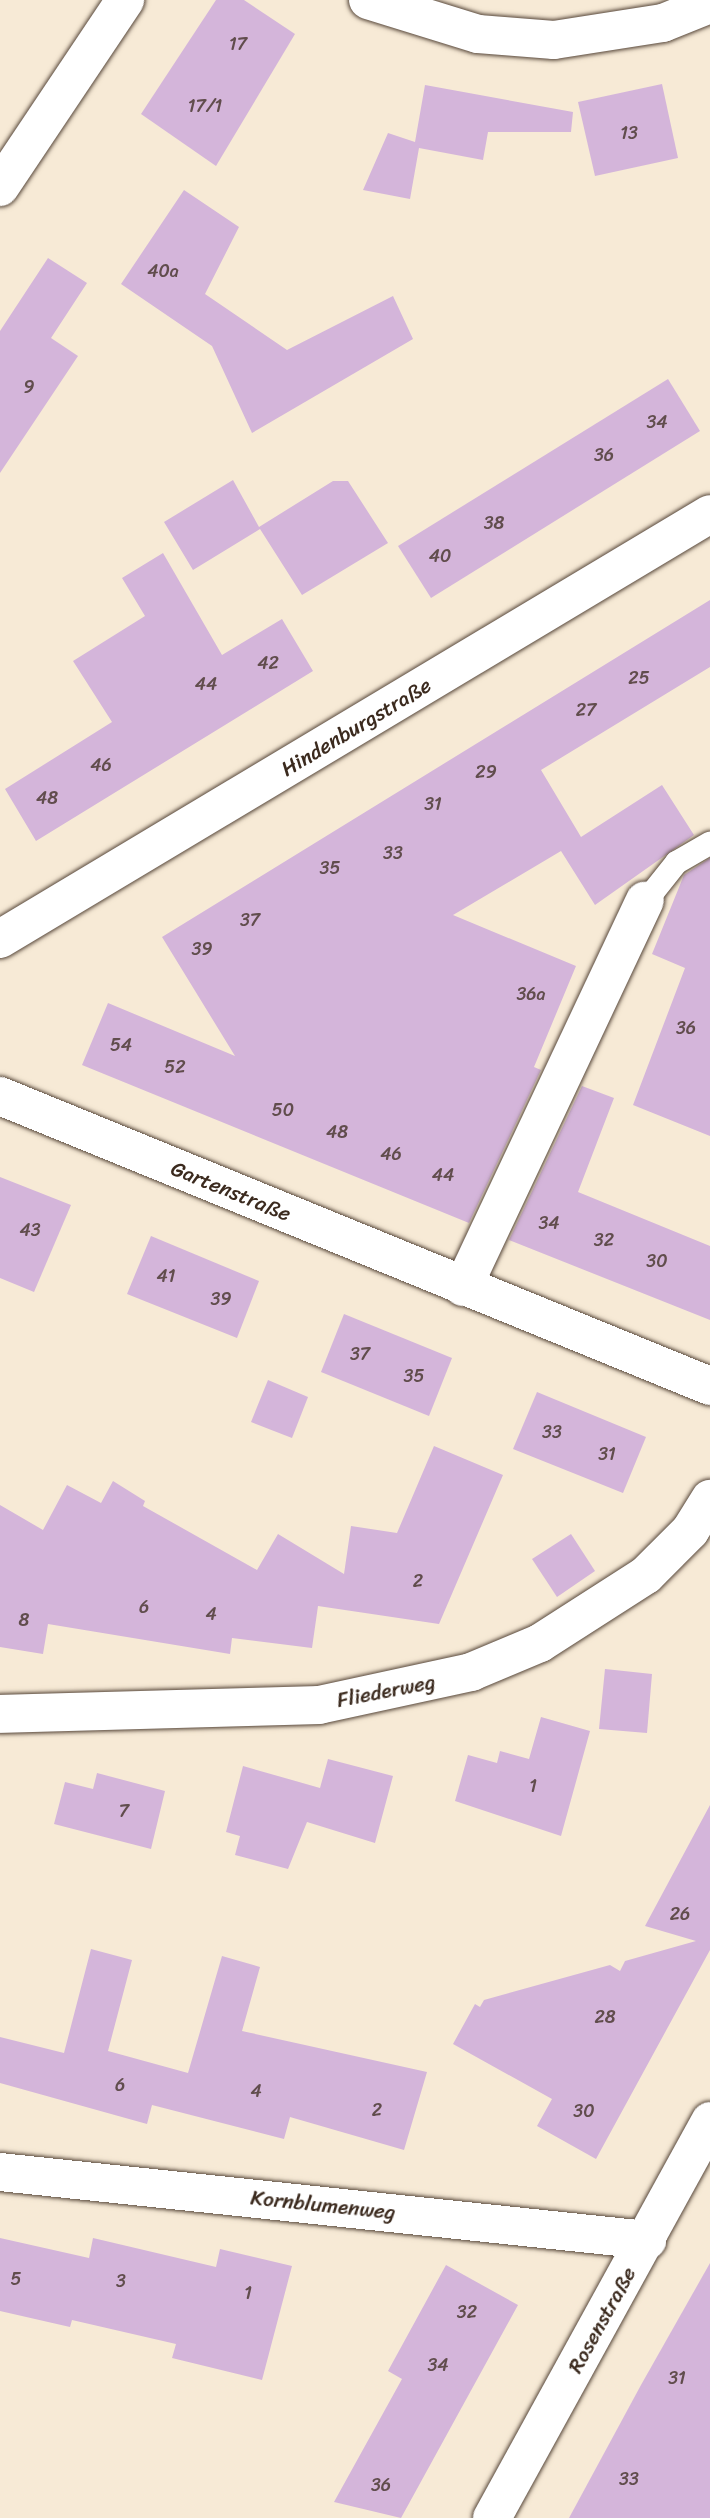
<!DOCTYPE html>
<meta charset="utf-8">
<style>
body{margin:0}
#map{position:relative;width:710px;height:2518px;overflow:hidden;background:#f7ead6;font-family:Sriracha,sans-serif}
div>[style]{position:absolute}
.building>*{inset:0;background:#d4b5da}
.roads{filter:drop-shadow(0 0 2px #57473a) drop-shadow(0 0 2px #57473a)}
.service>*{height:23px;margin:-11.5px;padding:0 11.5px;transform-origin:11.5px;border-radius:11.5px;background:#fff}
.minor>*{height:38px;margin:-19px;padding:0 19px;transform-origin:19px;border-radius:19px;background:#fff}
.tertiary>*{height:38px;margin:-19px;padding:0 19px;transform-origin:19px;border-radius:19px;background:#fff}
span{translate:-50% -50%;white-space:nowrap;text-align:center;line-height:1.15;-webkit-text-stroke:7px #fff;paint-order:stroke}
.number-label{font-size:18px;color:#614d4d}
.number-label span{-webkit-text-stroke-width:0}
.street-label{font-size:21px;color:#3b2a1e}
</style>
<div id="map">
<div class="building">
<div style="clip-path:polygon(216px 0,244px 0,295px 34px,216px 166px,141px 114px)"></div>
<div style="clip-path:polygon(662px 84px,678px 158px,595px 176px,578px 102px)"></div>
<div style="clip-path:polygon(425px 85px,573px 112px,571px 132px,488px 132px,483px 160px,419px 148px,410px 199px,363px 190px,388px 133px,415px 142px)"></div>
<div style="clip-path:polygon(184px 190px,239px 227px,205px 294px,287px 350px,393px 296px,413px 339px,252px 433px,212px 346px,121px 284px)"></div>
<div style="clip-path:polygon(48px 258px,87px 283px,51px 338px,78px 356px,0 473px,0 331px)"></div>
<div style="clip-path:polygon(668px 379px,700px 431px,431px 598px,398px 546px)"></div>
<div style="clip-path:polygon(233px 480px,259px 527px,333px 481px,348px 481px,388px 543px,302px 595px,260px 529px,193px 570px,164px 522px)"></div>
<div style="clip-path:polygon(163px 553px,222px 655px,282px 619px,313px 671px,36px 841px,5px 789px,112px 722px,73px 661px,145px 616px,122px 578px)"></div>
<div style="clip-path:polygon(710px 600px,710px 667px,541px 770px,581px 837px,662px 785px,694px 835px,595px 905px,561px 851px,453px 915px,576px 966px,534px 1067px,541px 1070px,469px 1223px,82px 1065px,108px 1003px,235px 1056px,162px 937px)"></div>
<div style="clip-path:polygon(710px 858px,710px 1136px,633px 1105px,685px 968px,652px 954px,684px 875px)"></div>
<div style="clip-path:polygon(582px 1086px,614px 1098px,578px 1192px,710px 1246px,710px 1320px,509px 1240px)"></div>
<div style="clip-path:polygon(0 1177px,71px 1205px,34px 1292px,0 1278px)"></div>
<div style="clip-path:polygon(151px 1236px,259px 1281px,237px 1338px,127px 1294px)"></div>
<div style="clip-path:polygon(344px 1314px,452px 1358px,429px 1416px,321px 1372px)"></div>
<div style="clip-path:polygon(268px 1380px,308px 1397px,292px 1438px,251px 1422px)"></div>
<div style="clip-path:polygon(537px 1392px,646px 1437px,623px 1493px,513px 1449px)"></div>
<div style="clip-path:polygon(434px 1446px,503px 1475px,439px 1624px,318px 1606px,312px 1648px,232px 1638px,230px 1654px,48px 1624px,43px 1654px,0 1647px,0 1505px,43px 1530px,67px 1485px,101px 1503px,113px 1481px,145px 1501px,143px 1506px,257px 1570px,278px 1534px,344px 1574px,351px 1526px,397px 1533px)"></div>
<div style="clip-path:polygon(571px 1534px,595px 1571px,557px 1597px,532px 1559px)"></div>
<div style="clip-path:polygon(605px 1669px,652px 1674px,647px 1733px,599px 1729px)"></div>
<div style="clip-path:polygon(541px 1717px,590px 1731px,561px 1836px,455px 1801px,468px 1755px,497px 1763px,500px 1751px,529px 1759px)"></div>
<div style="clip-path:polygon(328px 1759px,393px 1776px,375px 1843px,307px 1822px,288px 1869px,235px 1855px,240px 1836px,226px 1832px,243px 1766px,320px 1788px)"></div>
<div style="clip-path:polygon(97px 1773px,165px 1791px,151px 1849px,54px 1824px,65px 1782px,93px 1789px)"></div>
<div style="clip-path:polygon(710px 1805px,710px 1950px,596px 2159px,537px 2126px,552px 2099px,453px 2044px,475px 2004px,480px 2007px,484px 2000px,610px 1965px,620px 1971px,625px 1961px,696px 1941px,645px 1926px)"></div>
<div style="clip-path:polygon(91px 1949px,132px 1960px,108px 2051px,188px 2073px,222px 1956px,260px 1967px,242px 2031px,427px 2072px,404px 2150px,290px 2117px,284px 2139px,152px 2105px,147px 2124px,0 2083px,0 2037px,64px 2053px)"></div>
<div style="clip-path:polygon(0 2238px,89px 2258px,93px 2238px,216px 2267px,220px 2249px,292px 2266px,262px 2380px,172px 2358px,176px 2344px,72px 2320px,70px 2327px,0 2311px)"></div>
<div style="clip-path:polygon(710px 2263px,710px 2518px,569px 2518px,641px 2385px)"></div>
<div style="clip-path:polygon(446px 2265px,518px 2305px,401px 2518px,334px 2502px,402px 2379px,388px 2371px)"></div>
</div>
<div class="roads">
<div class="service">
<div style="left:645px;top:901px;width:50px;rotate:-51.5deg"></div>
<div style="left:676px;top:862px;width:39px;rotate:-30deg"></div>
</div>
<div class="minor">
<div style="left:368px;top:0;width:115px;rotate:17.2deg"></div>
<div style="left:478px;top:34px;width:76px;rotate:4.5deg"></div>
<div style="left:554px;top:40px;width:110px;rotate:-8.9deg"></div>
<div style="left:663px;top:23px;width:51px;rotate:-22deg"></div>
<div style="left:0;top:939px;width:827px;rotate:-30.9deg"></div>
<div style="left:0;top:1096px;width:767px;rotate:22.22deg"></div>
<div style="left:463px;top:1287px;width:427px;rotate:-64.8deg"></div>
<div style="left:0;top:1714px;width:319px;rotate:-1.6deg"></div>
<div style="left:319px;top:1705px;width:156px;rotate:-12.2deg"></div>
<div style="left:471px;top:1672px;width:75px;rotate:-22.8deg"></div>
<div style="left:540px;top:1643px;width:126px;rotate:-32.7deg"></div>
<div style="left:646px;top:1575px;width:62px;rotate:-45deg"></div>
<div style="left:690px;top:1531px;width:38px;rotate:-58deg"></div>
<div style="left:0;top:2172px;width:651px;rotate:6deg"></div>
<div style="left:492px;top:2518px;width:453px;rotate:-61.2deg"></div>
</div>
<div class="tertiary">
<div style="left:0;top:187px;width:225px;rotate:-56.2deg"></div>
</div>
</div>
<div class="number-label">
<span style="left:238px;top:44px">17</span>
<span style="left:205px;top:106px">17/1</span>
<span style="left:629px;top:133px">13</span>
<span style="left:163px;top:271px">40a</span>
<span style="left:29px;top:387px">9</span>
<span style="left:657px;top:422px">34</span>
<span style="left:604px;top:455px">36</span>
<span style="left:494px;top:523px">38</span>
<span style="left:440px;top:556px">40</span>
<span style="left:268px;top:663px">42</span>
<span style="left:639px;top:678px">25</span>
<span style="left:206px;top:684px">44</span>
<span style="left:586px;top:710px">27</span>
<span style="left:101px;top:765px">46</span>
<span style="left:486px;top:772px">29</span>
<span style="left:47px;top:798px">48</span>
<span style="left:433px;top:804px">31</span>
<span style="left:393px;top:853px">33</span>
<span style="left:330px;top:868px">35</span>
<span style="left:250px;top:920px">37</span>
<span style="left:202px;top:949px">39</span>
<span style="left:531px;top:994px">36a</span>
<span style="left:686px;top:1028px">36</span>
<span style="left:121px;top:1045px">54</span>
<span style="left:175px;top:1067px">52</span>
<span style="left:283px;top:1110px">50</span>
<span style="left:337px;top:1132px">48</span>
<span style="left:391px;top:1154px">46</span>
<span style="left:443px;top:1175px">44</span>
<span style="left:549px;top:1223px">34</span>
<span style="left:30px;top:1230px">43</span>
<span style="left:604px;top:1240px">32</span>
<span style="left:657px;top:1261px">30</span>
<span style="left:166px;top:1276px">41</span>
<span style="left:221px;top:1299px">39</span>
<span style="left:360px;top:1354px">37</span>
<span style="left:414px;top:1376px">35</span>
<span style="left:552px;top:1432px">33</span>
<span style="left:607px;top:1454px">31</span>
<span style="left:418px;top:1581px">2</span>
<span style="left:144px;top:1607px">6</span>
<span style="left:211px;top:1614px">4</span>
<span style="left:24px;top:1620px">8</span>
<span style="left:533px;top:1786px">1</span>
<span style="left:124px;top:1811px">7</span>
<span style="left:680px;top:1914px">26</span>
<span style="left:605px;top:2017px">28</span>
<span style="left:120px;top:2085px">6</span>
<span style="left:256px;top:2091px">4</span>
<span style="left:377px;top:2110px">2</span>
<span style="left:584px;top:2111px">30</span>
<span style="left:16px;top:2279px">5</span>
<span style="left:121px;top:2281px">3</span>
<span style="left:248px;top:2293px">1</span>
<span style="left:467px;top:2312px">32</span>
<span style="left:438px;top:2365px">34</span>
<span style="left:677px;top:2378px">31</span>
<span style="left:629px;top:2479px">33</span>
<span style="left:381px;top:2485px">36</span>
</div>
<div class="street-label">
<span style="left:356px;top:727px;rotate:-31deg">Hindenburgstraße</span>
<span style="left:231px;top:1191px;rotate:22deg">Gartenstraße</span>
<span style="left:386px;top:1691px;rotate:-11deg">Fliederweg</span>
<span style="left:323px;top:2205px;rotate:6deg">Kornblumenweg</span>
<span style="left:602px;top:2320px;rotate:-61deg">Rosenstraße</span>
</div>
</div>
